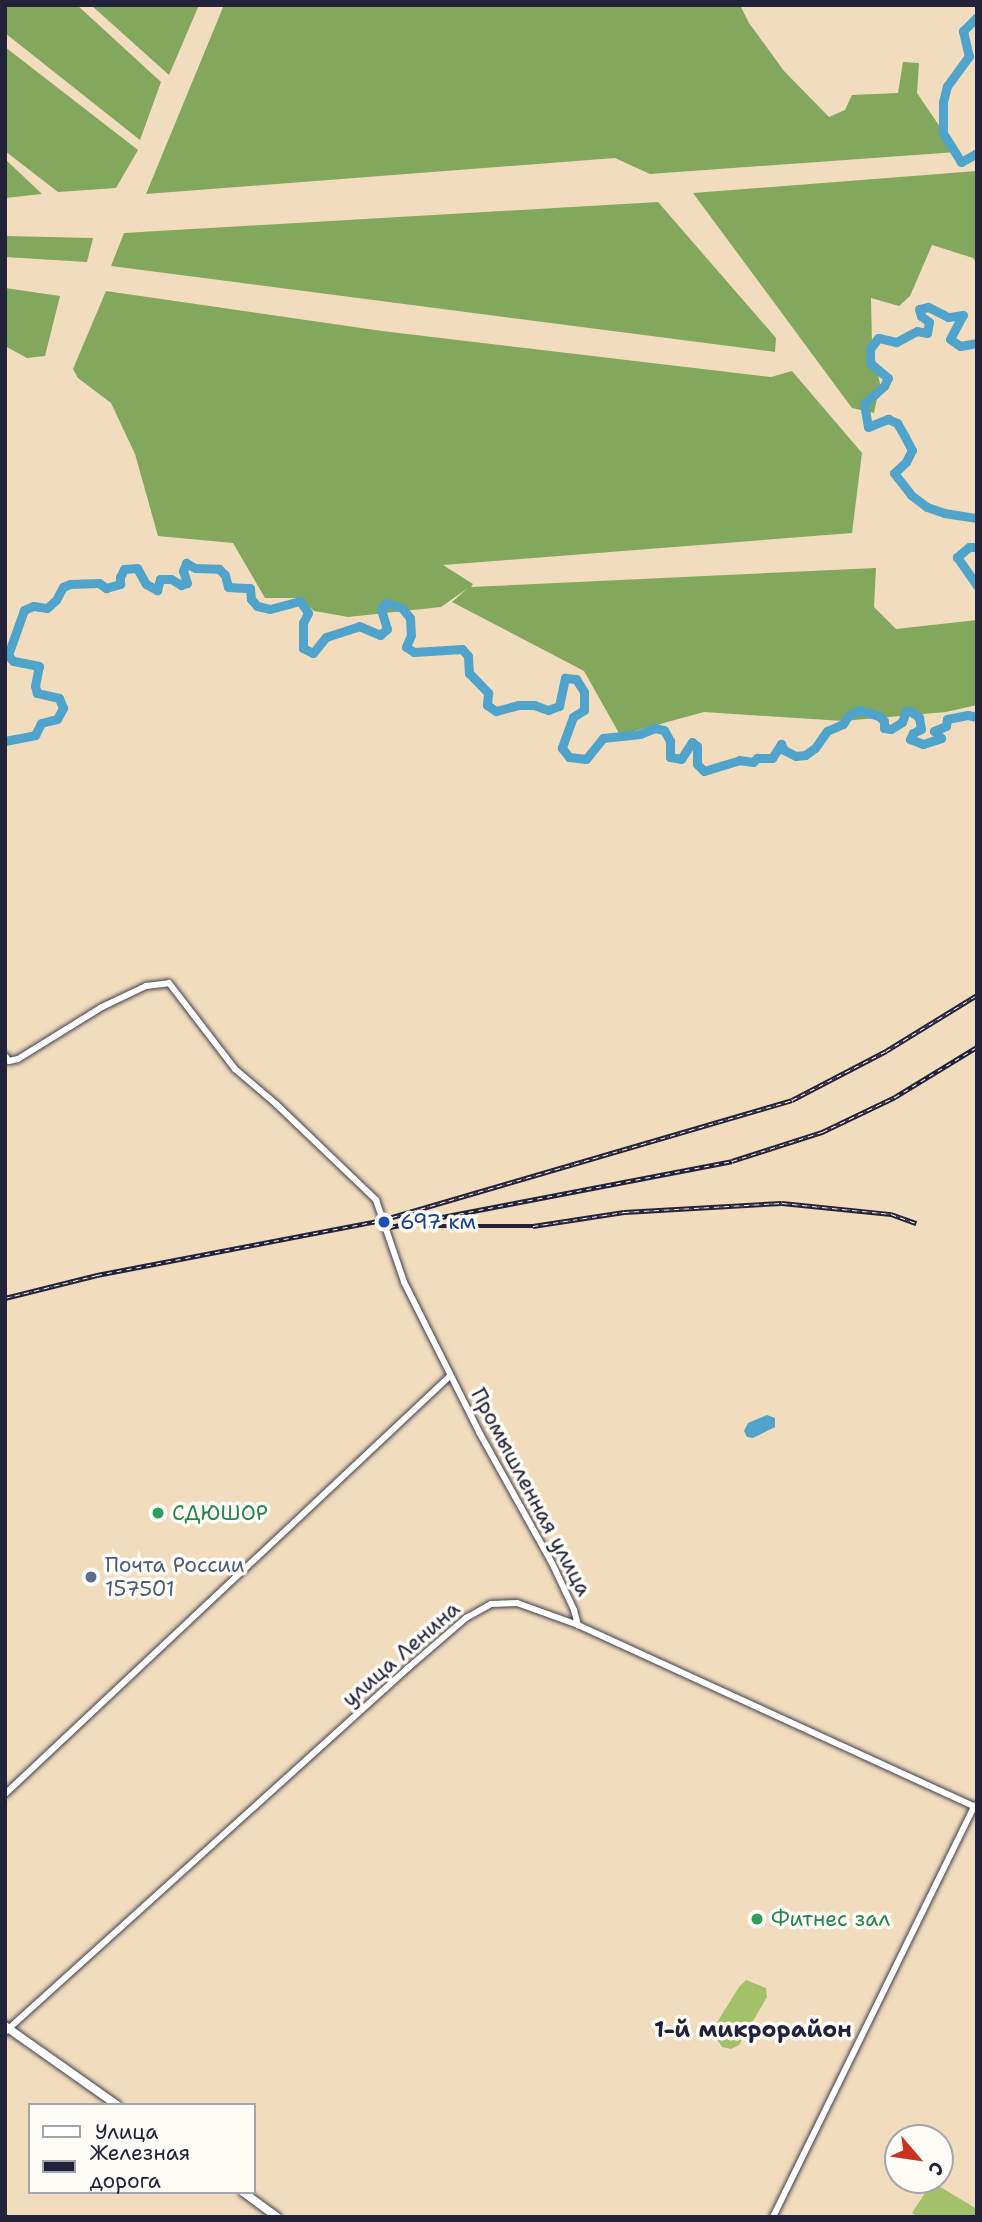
<!DOCTYPE html>
<meta charset="utf-8">
<style>
body{margin:0}
#map{position:relative;width:982px;height:2222px;overflow:hidden;background:#f1ddbd;font-family:"Shantell Sans",sans-serif}
div>[style]{position:absolute}
.green>*{inset:0;background:#a3c169}
.forest>*{inset:0;background:#82a75d}
.water>*{inset:0;background:#50a4cc}
.river>*{height:9px;margin:-4.5px;padding:0 4.5px;transform-origin:4.5px;border-radius:4.5px;background:#50a4cc}
.roads{filter:drop-shadow(0 0 2px #413e4e) drop-shadow(0 0 2px #413e4e)}
.minor>*{height:6px;margin:-3px;padding:0 3px;transform-origin:3px;border-radius:3px;background:#fff}
.major>*{height:8px;margin:-4px;padding:0 4px;transform-origin:4px;border-radius:4px;background:#fff}
.rail>*{height:4.5px;margin-top:-2.25px;transform-origin:0;background:repeating-linear-gradient(90deg,#fdfcf7 0 5px,#22223b 0 10px);box-sizing:border-box;border-block:2px solid #22223b}
.dots>*{width:19px;height:19px;translate:-50% -50%;box-sizing:border-box;border:4px solid #fdfcf7;border-radius:50%}
span{translate:-50% -50%;white-space:nowrap;text-align:center;line-height:1.15;-webkit-text-stroke:7px #fdfcf7;paint-order:stroke}
.transit-label{font-size:21px;color:#164399}
.left{translate:0 -50%;text-align:left}
.street-label{font-size:21px;color:#22223b}
.leisure-label{font-size:21px;color:#27864d}
.service-label{font-size:21px;color:#4e5e75}
.neighbourhood-label{font-size:23px;color:#22223b;font-weight:700}
.frame{position:absolute;inset:0;border:7px solid #22223b;pointer-events:none}
.legend{position:absolute;left:28px;top:2103px;width:228px;height:91px;box-sizing:border-box;background:#fdfcf7;border:2px solid #a5a5ac;margin:0;padding:9px 12px;list-style:none;font-size:21px;color:#22223b}
.legend li{display:flex;align-items:center;gap:14px;height:35px}
.legend b{width:35px;border:2px solid #a5a5ac}
.north{position:absolute;left:884px;top:2124px;width:70px;height:70px;box-sizing:border-box;background:#fdfcf7;border:2px solid #a5a5ac;border-radius:50%;rotate:119deg;font-size:19px;font-weight:700;line-height:28px;text-align:center;color:#22223b}
.north::after{content:'';display:block;margin:auto;width:24px;height:32px;background:#c8321e;clip-path:polygon(50% 0,100% 100%,50% 72%,0 100%)}
</style>
<div id="map">
<div class="green">
<div style="clip-path:polygon(746px 1980px,766px 1988px,767px 1997px,739px 2045px,731px 2049px,722px 2047px,713px 2033px,716px 2024px,739px 1987px)"></div>
<div style="clip-path:polygon(932px 2182px,977px 2209px,977px 2217px,918px 2217px,912px 2213px)"></div>
</div>
<div class="forest">
<div style="clip-path:polygon(5px 5px,77px 5px,161px 82px,140px 140px,5px 33px)"></div>
<div style="clip-path:polygon(91px 5px,199px 5px,169px 75px)"></div>
<div style="clip-path:polygon(224px 5px,740px 5px,749px 23px,784px 71px,829px 117px,845px 110px,852px 95px,898px 93px,903px 62px,919px 63px,917px 93px,957px 152px,650px 174px,615px 158px,146px 194px)"></div>
<div style="clip-path:polygon(5px 47px,138px 150px,116px 188px,58px 192px,5px 151px)"></div>
<div style="clip-path:polygon(5px 159px,42px 194px,5px 198px)"></div>
<div style="clip-path:polygon(977px 171px,977px 263px,973px 258px,932px 245px,910px 296px,899px 306px,871px 298px,872px 344px,880px 384px,874px 413px,852px 408px,693px 193px)"></div>
<div style="clip-path:polygon(658px 202px,776px 338px,775px 352px,111px 266px,124px 233px)"></div>
<div style="clip-path:polygon(5px 236px,93px 238px,87px 262px,5px 257px)"></div>
<div style="clip-path:polygon(5px 288px,60px 296px,45px 356px,27px 358px,5px 346px)"></div>
<div style="clip-path:polygon(106px 291px,382px 331px,771px 377px,792px 371px,862px 453px,852px 533px,443px 565px,473px 584px,471px 587px,876px 568px,874px 607px,896px 629px,977px 620px,977px 705px,946px 712px,843px 721px,704px 712px,620px 735px,584px 671px,452px 602px,468px 588px,441px 607px,348px 617px,314px 611px,300px 598px,265px 598px,233px 543px,158px 536px,135px 454px,111px 403px,78px 378px,73px 369px)"></div>
</div>
<div class="water">
<div style="clip-path:polygon(767px 1415px,775px 1418px,775px 1427px,753px 1438px,747px 1437px,744px 1431px,748px 1423px)"></div>
</div>
<div class="river">
<div style="left:977px;top:17px;width:20px;rotate:135deg"></div>
<div style="left:963px;top:31px;width:26px;rotate:77deg"></div>
<div style="left:969px;top:56px;width:37px;rotate:126deg"></div>
<div style="left:947px;top:86px;width:16px;rotate:104deg"></div>
<div style="left:943px;top:102px;width:31px;rotate:90deg"></div>
<div style="left:943px;top:133px;width:34px;rotate:58deg"></div>
<div style="left:961px;top:162px;width:18px;rotate:-29deg"></div>
<div style="left:977px;top:343px;width:17px;rotate:170deg"></div>
<div style="left:960px;top:346px;width:12px;rotate:-145deg"></div>
<div style="left:950px;top:339px;width:27px;rotate:-62deg"></div>
<div style="left:963px;top:315px;width:15px;rotate:172deg"></div>
<div style="left:948px;top:317px;width:22px;rotate:-153deg"></div>
<div style="left:928px;top:307px;width:9px;rotate:167deg"></div>
<div style="left:919px;top:309px;width:7px;rotate:74deg"></div>
<div style="left:921px;top:316px;width:10px;rotate:37deg"></div>
<div style="left:929px;top:322px;width:11px;rotate:100deg"></div>
<div style="left:927px;top:333px;width:10px;rotate:-169deg"></div>
<div style="left:917px;top:331px;width:24px;rotate:152deg"></div>
<div style="left:896px;top:342px;width:18px;rotate:-167deg"></div>
<div style="left:878px;top:338px;width:14px;rotate:126deg"></div>
<div style="left:870px;top:349px;width:14px;rotate:90deg"></div>
<div style="left:870px;top:363px;width:23px;rotate:40deg"></div>
<div style="left:888px;top:378px;width:9px;rotate:117deg"></div>
<div style="left:884px;top:386px;width:27px;rotate:138deg"></div>
<div style="left:864px;top:404px;width:23px;rotate:80deg"></div>
<div style="left:868px;top:427px;width:22px;rotate:-22deg"></div>
<div style="left:888px;top:419px;width:10px;rotate:24deg"></div>
<div style="left:897px;top:423px;width:16px;rotate:60deg"></div>
<div style="left:905px;top:437px;width:15px;rotate:62deg"></div>
<div style="left:912px;top:450px;width:13px;rotate:117deg"></div>
<div style="left:906px;top:462px;width:16px;rotate:137deg"></div>
<div style="left:894px;top:473px;width:28px;rotate:52deg"></div>
<div style="left:911px;top:495px;width:20px;rotate:37deg"></div>
<div style="left:927px;top:507px;width:18px;rotate:19deg"></div>
<div style="left:944px;top:513px;width:33px;rotate:9deg"></div>
<div style="left:977px;top:547px;width:8px;rotate:180deg"></div>
<div style="left:969px;top:547px;width:16px;rotate:140deg"></div>
<div style="left:957px;top:557px;width:35px;rotate:55deg"></div>
<div style="left:5px;top:741px;width:31px;rotate:-11deg"></div>
<div style="left:35px;top:735px;width:13px;rotate:-63deg"></div>
<div style="left:41px;top:723px;width:16px;rotate:-14deg"></div>
<div style="left:57px;top:719px;width:13px;rotate:-61deg"></div>
<div style="left:63px;top:708px;width:11px;rotate:-112deg"></div>
<div style="left:59px;top:698px;width:23px;rotate:-167deg"></div>
<div style="left:37px;top:693px;width:7px;rotate:-106deg"></div>
<div style="left:35px;top:686px;width:20px;rotate:-79deg"></div>
<div style="left:39px;top:666px;width:26px;rotate:-169deg"></div>
<div style="left:13px;top:661px;width:8px;rotate:-130deg"></div>
<div style="left:8px;top:655px;width:48px;rotate:-70.4deg"></div>
<div style="left:24px;top:610px;width:10px;rotate:-24deg"></div>
<div style="left:33px;top:606px;width:14px;rotate:8deg"></div>
<div style="left:47px;top:608px;width:12px;rotate:-42deg"></div>
<div style="left:56px;top:600px;width:15px;rotate:-62deg"></div>
<div style="left:63px;top:587px;width:8px;rotate:-23deg"></div>
<div style="left:70px;top:584px;width:29px;rotate:-2deg"></div>
<div style="left:99px;top:583px;width:9px;rotate:36deg"></div>
<div style="left:106px;top:588px;width:15px;rotate:-16deg"></div>
<div style="left:120px;top:584px;width:7px;rotate:-90deg"></div>
<div style="left:120px;top:577px;width:9px;rotate:-63deg"></div>
<div style="left:124px;top:569px;width:13px;rotate:-4deg"></div>
<div style="left:137px;top:568px;width:18px;rotate:61deg"></div>
<div style="left:146px;top:584px;width:13px;rotate:29deg"></div>
<div style="left:157px;top:590px;width:11px;rotate:-75deg"></div>
<div style="left:160px;top:579px;width:11px"></div>
<div style="left:171px;top:579px;width:12px;rotate:31deg"></div>
<div style="left:181px;top:585px;width:6px;rotate:-18deg"></div>
<div style="left:187px;top:583px;width:13px;rotate:-108deg"></div>
<div style="left:183px;top:571px;width:9px;rotate:-69deg"></div>
<div style="left:186px;top:563px;width:10px;rotate:29deg"></div>
<div style="left:195px;top:568px;width:24px;rotate:2deg"></div>
<div style="left:219px;top:569px;width:8px;rotate:45deg"></div>
<div style="left:225px;top:575px;width:12px;rotate:76deg"></div>
<div style="left:228px;top:587px;width:22px;rotate:3deg"></div>
<div style="left:250px;top:588px;width:11px;rotate:85deg"></div>
<div style="left:251px;top:599px;width:9px;rotate:49deg"></div>
<div style="left:257px;top:606px;width:13px;rotate:13deg"></div>
<div style="left:270px;top:609px;width:31px;rotate:-15deg"></div>
<div style="left:300px;top:601px;width:14px;rotate:56deg"></div>
<div style="left:308px;top:613px;width:11px;rotate:117deg"></div>
<div style="left:303px;top:623px;width:25px;rotate:90deg"></div>
<div style="left:303px;top:648px;width:11px;rotate:27deg"></div>
<div style="left:313px;top:653px;width:21px;rotate:-51deg"></div>
<div style="left:326px;top:637px;width:35px;rotate:-18deg"></div>
<div style="left:359px;top:626px;width:23px;rotate:23deg"></div>
<div style="left:380px;top:635px;width:9px;rotate:-41deg"></div>
<div style="left:387px;top:629px;width:21px;rotate:-107deg"></div>
<div style="left:381px;top:609px;width:8px;rotate:-50deg"></div>
<div style="left:386px;top:603px;width:17px;rotate:17deg"></div>
<div style="left:402px;top:608px;width:13px;rotate:51deg"></div>
<div style="left:410px;top:618px;width:17px;rotate:87deg"></div>
<div style="left:411px;top:635px;width:13px;rotate:113deg"></div>
<div style="left:406px;top:647px;width:9px;rotate:32deg"></div>
<div style="left:414px;top:652px;width:48px;rotate:-3.6deg"></div>
<div style="left:462px;top:649px;width:9px;rotate:49deg"></div>
<div style="left:468px;top:656px;width:17px;rotate:87deg"></div>
<div style="left:469px;top:673px;width:28px;rotate:46deg"></div>
<div style="left:488px;top:693px;width:12px;rotate:95deg"></div>
<div style="left:487px;top:705px;width:11px;rotate:34deg"></div>
<div style="left:496px;top:711px;width:23px;rotate:-15deg"></div>
<div style="left:518px;top:705px;width:16px"></div>
<div style="left:534px;top:705px;width:15px;rotate:20deg"></div>
<div style="left:548px;top:710px;width:12px;rotate:-20deg"></div>
<div style="left:559px;top:706px;width:29px;rotate:-78deg"></div>
<div style="left:565px;top:678px;width:11px;rotate:5deg"></div>
<div style="left:576px;top:679px;width:15px;rotate:58deg"></div>
<div style="left:584px;top:692px;width:18px;rotate:90deg"></div>
<div style="left:584px;top:710px;width:13px;rotate:148deg"></div>
<div style="left:573px;top:717px;width:33px;rotate:110deg"></div>
<div style="left:562px;top:748px;width:11px;rotate:52deg"></div>
<div style="left:569px;top:757px;width:17px;rotate:7deg"></div>
<div style="left:586px;top:759px;width:27px;rotate:-51deg"></div>
<div style="left:603px;top:738px;width:37px;rotate:-6deg"></div>
<div style="left:640px;top:734px;width:16px;rotate:-22deg"></div>
<div style="left:655px;top:728px;width:9px;rotate:13deg"></div>
<div style="left:664px;top:730px;width:13px;rotate:61deg"></div>
<div style="left:670px;top:741px;width:16px;rotate:90deg"></div>
<div style="left:670px;top:757px;width:11px;rotate:10deg"></div>
<div style="left:681px;top:759px;width:20px;rotate:-57deg"></div>
<div style="left:692px;top:742px;width:6px;rotate:39deg"></div>
<div style="left:697px;top:746px;width:18px;rotate:90deg"></div>
<div style="left:697px;top:764px;width:10px;rotate:45deg"></div>
<div style="left:704px;top:771px;width:37px;rotate:-17deg"></div>
<div style="left:739px;top:760px;width:14px;rotate:8deg"></div>
<div style="left:753px;top:762px;width:6px;rotate:-45deg"></div>
<div style="left:757px;top:758px;width:15px"></div>
<div style="left:772px;top:758px;width:17px;rotate:-57deg"></div>
<div style="left:781px;top:744px;width:7px;rotate:63deg"></div>
<div style="left:784px;top:750px;width:13px;rotate:27deg"></div>
<div style="left:796px;top:756px;width:9px;rotate:-6deg"></div>
<div style="left:805px;top:755px;width:12px;rotate:-35deg"></div>
<div style="left:815px;top:748px;width:21px;rotate:-55deg"></div>
<div style="left:827px;top:731px;width:17px;rotate:-24deg"></div>
<div style="left:843px;top:724px;width:9px;rotate:-58deg"></div>
<div style="left:848px;top:716px;width:13px;rotate:-29deg"></div>
<div style="left:859px;top:710px;width:21px;rotate:17deg"></div>
<div style="left:879px;top:716px;width:7px;rotate:45deg"></div>
<div style="left:884px;top:721px;width:7px;rotate:90deg"></div>
<div style="left:884px;top:728px;width:7px;rotate:8deg"></div>
<div style="left:891px;top:729px;width:13px;rotate:-32deg"></div>
<div style="left:902px;top:722px;width:12px;rotate:-70deg"></div>
<div style="left:906px;top:711px;width:4px"></div>
<div style="left:910px;top:711px;width:11px;rotate:34deg"></div>
<div style="left:919px;top:717px;width:12px;rotate:81deg"></div>
<div style="left:921px;top:729px;width:9px;rotate:153deg"></div>
<div style="left:913px;top:733px;width:7px;rotate:117deg"></div>
<div style="left:910px;top:739px;width:14px;rotate:21deg"></div>
<div style="left:923px;top:744px;width:19px;rotate:-18deg"></div>
<div style="left:941px;top:738px;width:10px;rotate:-135deg"></div>
<div style="left:934px;top:731px;width:13px;rotate:-23deg"></div>
<div style="left:946px;top:726px;width:7px;rotate:-82deg"></div>
<div style="left:947px;top:719px;width:21px;rotate:-11deg"></div>
<div style="left:968px;top:715px;width:9px;rotate:13deg"></div>
</div>
<div class="roads">
<div class="minor">
<div style="left:5px;top:1056px;width:6px;rotate:51deg"></div>
<div style="left:9px;top:1061px;width:9px;rotate:-13deg"></div>
<div style="left:18px;top:1059px;width:99px;rotate:-31.8deg"></div>
<div style="left:102px;top:1007px;width:49px;rotate:-25.5deg"></div>
<div style="left:146px;top:986px;width:23px;rotate:-7deg"></div>
<div style="left:169px;top:983px;width:108px;rotate:52.5deg"></div>
<div style="left:235px;top:1069px;width:54px;rotate:40.5deg"></div>
<div style="left:276px;top:1104px;width:139px;rotate:43.8deg"></div>
<div style="left:376px;top:1200px;width:87px;rotate:71.1deg"></div>
<div style="left:404px;top:1282px;width:168px;rotate:63.4deg"></div>
<div style="left:479px;top:1432px;width:150px;rotate:60.9deg"></div>
<div style="left:552px;top:1563px;width:52px;rotate:64.9deg"></div>
<div style="left:574px;top:1610px;width:16px;rotate:75deg"></div>
<div style="left:5px;top:1794px;width:611px;rotate:-43.21deg"></div>
<div style="left:5px;top:2032px;width:543px;rotate:-42.09deg"></div>
<div style="left:408px;top:1668px;width:77px;rotate:-40.8deg"></div>
<div style="left:466px;top:1618px;width:29px;rotate:-29deg"></div>
<div style="left:491px;top:1604px;width:26px;rotate:-2deg"></div>
<div style="left:517px;top:1603px;width:65px;rotate:19.8deg"></div>
<div style="left:578px;top:1625px;width:439px;rotate:24.6deg"></div>
<div style="left:773px;top:2217px;width:458px;rotate:-63.9deg"></div>
</div>
<div class="major">
<div style="left:5px;top:2026px;width:137px;rotate:35.2deg"></div>
<div style="left:243px;top:2192px;width:42px;rotate:36.3deg"></div>
</div>
</div>
<div class="rail">
<div style="left:429px;top:1226px;width:104px"></div>
<div style="left:533px;top:1226px;width:92px;rotate:-8.7deg"></div>
<div style="left:624px;top:1212px;width:158px;rotate:-3.3deg"></div>
<div style="left:782px;top:1203px;width:110px;rotate:5.8deg"></div>
<div style="left:891px;top:1214px;width:27px;rotate:20deg"></div>
<div style="left:390px;top:1227px;width:348px;rotate:-10.9deg"></div>
<div style="left:732px;top:1161px;width:95px;rotate:-17.9deg"></div>
<div style="left:822px;top:1132px;width:81px;rotate:-25.6deg"></div>
<div style="left:895px;top:1097px;width:96px;rotate:-31.4deg"></div>
<div style="left:5px;top:1298px;width:95px;rotate:-14deg"></div>
<div style="left:97px;top:1275px;width:290px;rotate:-10.9deg"></div>
<div style="left:382px;top:1220px;width:427px;rotate:-16.3deg"></div>
<div style="left:792px;top:1100px;width:106px;rotate:-27.5deg"></div>
<div style="left:886px;top:1051px;width:107px;rotate:-31.6deg"></div>
</div>
<div class="dots">
<div style="left:384px;top:1222px;background:#1a4fb4"></div>
<div style="left:158px;top:1513px;background:#2e9e5b"></div>
<div style="left:91px;top:1577px;background:#5c6f8a"></div>
<div style="left:757px;top:1919px;background:#2e9e5b"></div>
</div>
<div class="transit-label">
<span class="left" style="left:400px;top:1222px">697 км</span>
</div>
<div class="street-label">
<span style="left:531px;top:1492px;rotate:62deg">Промышленная улица</span>
<span style="left:401px;top:1654px;rotate:-41deg">улица Ленина</span>
</div>
<div class="leisure-label">
<span class="left" style="left:172px;top:1513px">СДЮШОР</span>
<span class="left" style="left:771px;top:1919px">Фитнес зал</span>
</div>
<div class="service-label">
<span class="left" style="left:105px;top:1577px">Почта России<br>157501</span>
</div>
<div class="neighbourhood-label">
<span style="left:753px;top:2029px">1-й микрорайон</span>
</div>
<div class="frame"></div>
<ul class="legend">
<li><b style="height:9px;background:#fff"></b>Улица</li>
<li><b style="height:9px;background:#22223b"></b>Железная дорога</li>
</ul>
<div class="north">С</div>
</div>
